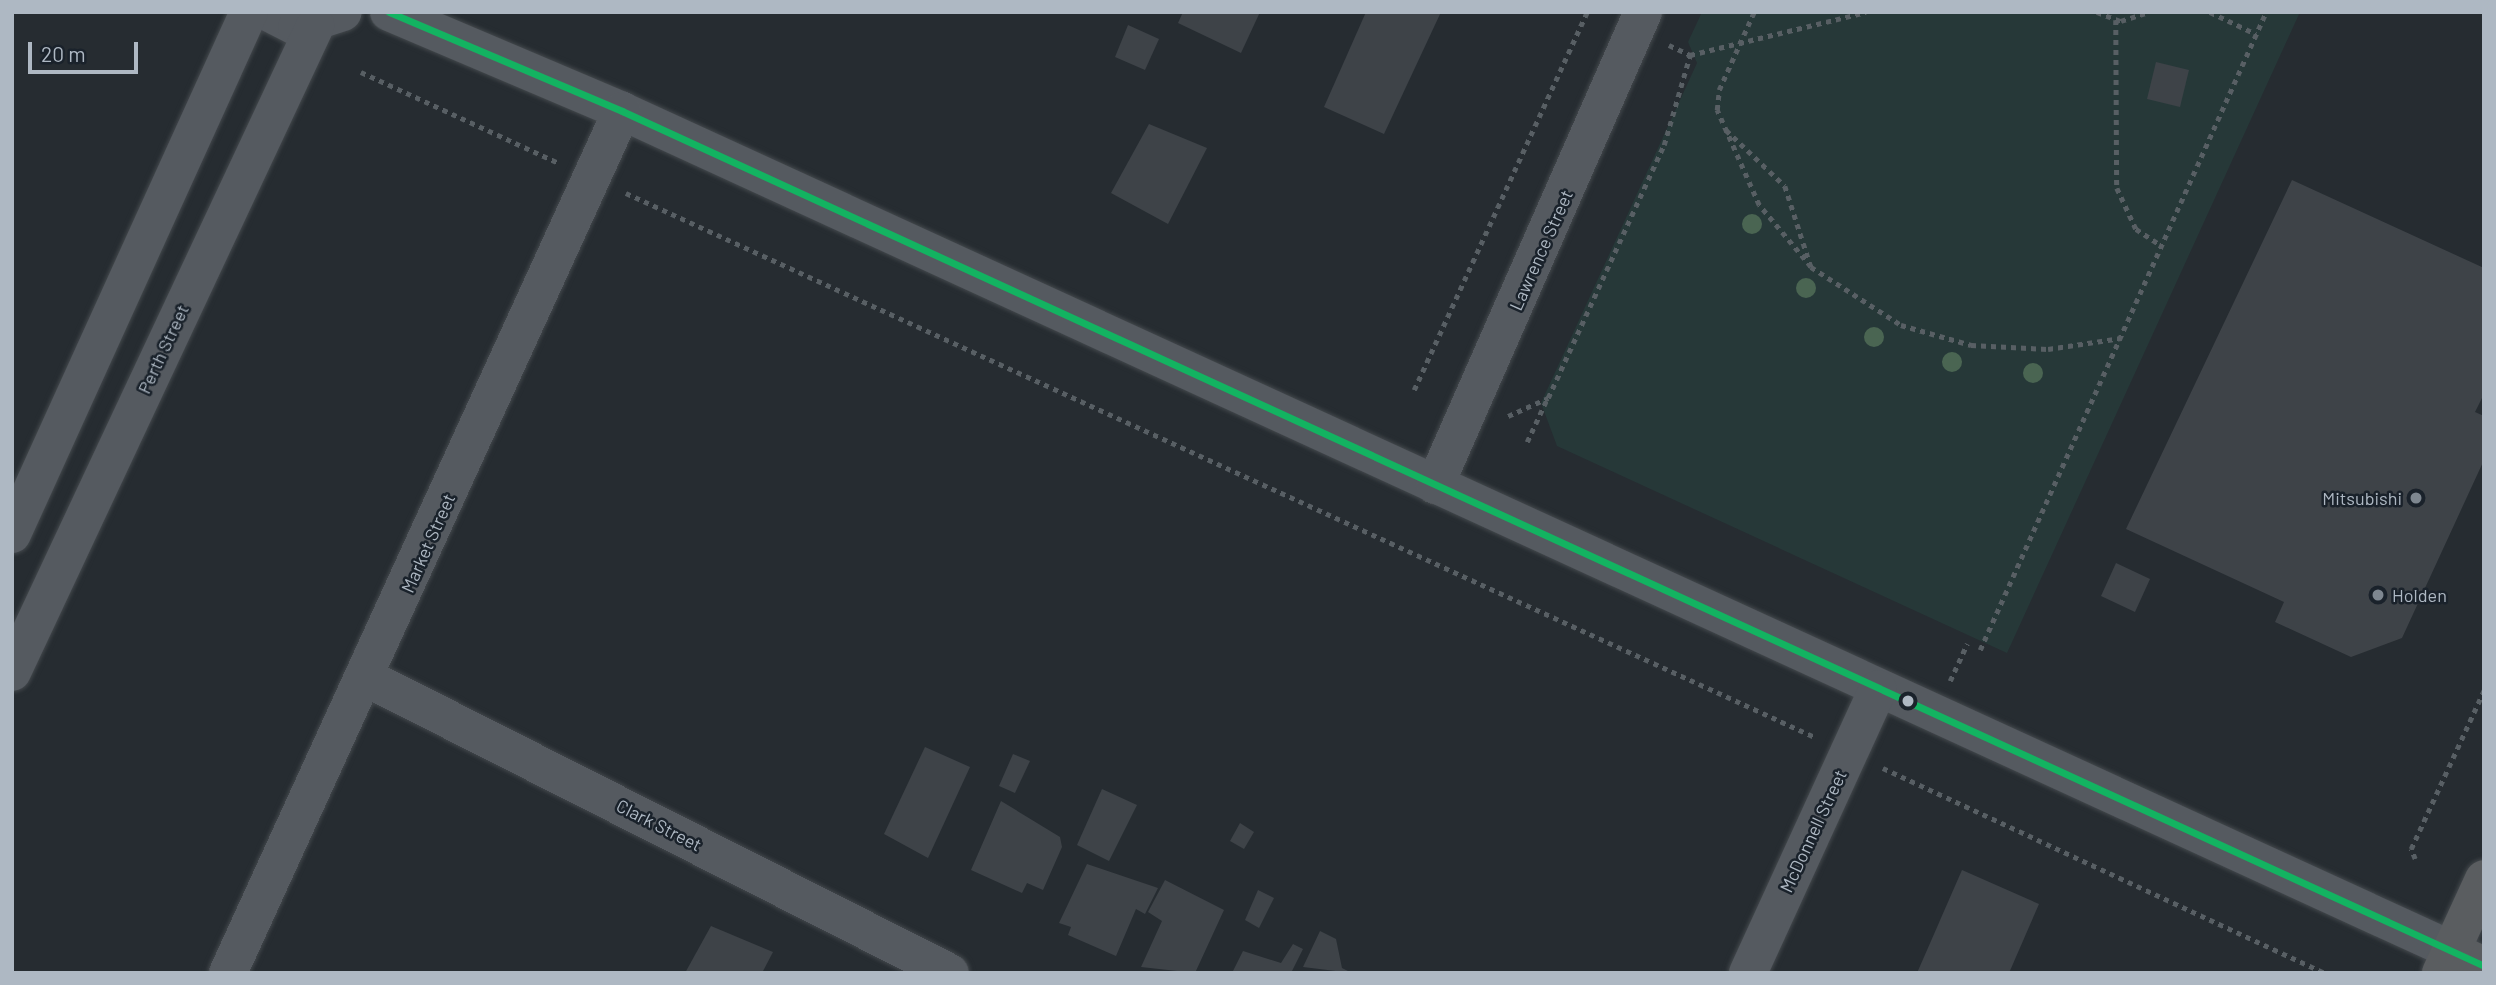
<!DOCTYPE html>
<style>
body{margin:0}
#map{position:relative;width:2496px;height:985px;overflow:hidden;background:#262c31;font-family:Barlow,sans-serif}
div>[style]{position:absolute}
.green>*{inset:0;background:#263838}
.building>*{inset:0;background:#3e4348}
.path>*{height:4.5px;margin-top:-2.25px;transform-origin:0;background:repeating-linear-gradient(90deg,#585f64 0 5px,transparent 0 10px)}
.roads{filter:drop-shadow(0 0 2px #43484c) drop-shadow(0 0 2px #43484c)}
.minor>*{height:38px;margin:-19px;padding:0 19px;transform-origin:19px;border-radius:19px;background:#555a60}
.highway>*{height:38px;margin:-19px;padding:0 19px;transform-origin:19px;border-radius:19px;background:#5a5d60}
.bus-1>*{height:7px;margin:-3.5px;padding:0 3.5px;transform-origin:3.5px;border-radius:3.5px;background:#13b361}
.trees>*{width:20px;height:20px;margin:-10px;border-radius:50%;background:#4a6552}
.dots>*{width:19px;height:19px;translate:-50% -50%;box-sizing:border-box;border:4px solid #1a222b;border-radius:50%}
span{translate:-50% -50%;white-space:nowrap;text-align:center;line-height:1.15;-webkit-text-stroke:5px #1a222b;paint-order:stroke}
.street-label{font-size:18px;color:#aeb8c3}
.poi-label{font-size:18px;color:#aeb8c3}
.right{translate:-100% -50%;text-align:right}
.left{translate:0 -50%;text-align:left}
.frame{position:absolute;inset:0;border:14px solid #aeb8c3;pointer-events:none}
.scale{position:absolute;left:28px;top:42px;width:110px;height:32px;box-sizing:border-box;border:4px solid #aeb8c3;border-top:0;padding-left:9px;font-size:21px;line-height:24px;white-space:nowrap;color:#aeb8c3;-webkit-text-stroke:5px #1a222b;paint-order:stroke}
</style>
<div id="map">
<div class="green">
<div style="clip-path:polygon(1702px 12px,2300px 12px,2007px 653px,1557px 446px,1541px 403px,1697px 63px,1688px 42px)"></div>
</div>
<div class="building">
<div style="clip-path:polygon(1183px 12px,1260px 12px,1241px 53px,1178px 23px)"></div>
<div style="clip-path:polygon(1366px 12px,1441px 12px,1384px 134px,1324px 107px)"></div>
<div style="clip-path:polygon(1128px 25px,1159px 39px,1145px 70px,1115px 57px)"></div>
<div style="clip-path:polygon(2156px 62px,2189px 70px,2180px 107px,2147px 99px)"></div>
<div style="clip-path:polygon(1149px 124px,1207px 148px,1168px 224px,1111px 193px)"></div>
<div style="clip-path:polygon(2292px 180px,2484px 268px,2484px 394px,2475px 412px,2484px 416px,2484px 460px,2402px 638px,2351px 657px,2275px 622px,2284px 602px,2126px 529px)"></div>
<div style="clip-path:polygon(2116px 563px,2150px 579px,2135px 612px,2101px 596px)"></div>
<div style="clip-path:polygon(925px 747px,970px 767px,928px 858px,884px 834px)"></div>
<div style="clip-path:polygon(1013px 754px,1030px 761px,1015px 793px,999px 786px)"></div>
<div style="clip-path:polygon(1102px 789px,1137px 805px,1109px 861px,1077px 845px)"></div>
<div style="clip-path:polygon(1001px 801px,1060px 837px,1062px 847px,1043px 890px,1027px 883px,1022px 893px,971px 870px)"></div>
<div style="clip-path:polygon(1240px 823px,1254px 832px,1244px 849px,1230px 841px)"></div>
<div style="clip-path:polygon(1087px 864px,1158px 888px,1145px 914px,1136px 909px,1116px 956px,1068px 935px,1071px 927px,1059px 923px)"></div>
<div style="clip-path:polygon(1962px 870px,2039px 904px,2009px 973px,1917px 973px)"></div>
<div style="clip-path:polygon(1165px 880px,1224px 910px,1195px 973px,1141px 967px,1162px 921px,1148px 912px)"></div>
<div style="clip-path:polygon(1258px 890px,1274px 898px,1259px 928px,1245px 920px)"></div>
<div style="clip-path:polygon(711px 926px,773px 952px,762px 973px,685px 973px)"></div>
<div style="clip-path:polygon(1320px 931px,1336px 939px,1342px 968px,1352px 973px,1303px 967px)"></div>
<div style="clip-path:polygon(1293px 944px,1303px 949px,1291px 973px,1232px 973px,1243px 951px,1281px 963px)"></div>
</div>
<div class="path">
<div style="left:2097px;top:12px;width:26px;rotate:21deg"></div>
<div style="left:2121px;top:21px;width:28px;rotate:-18deg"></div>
<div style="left:2210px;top:12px;width:51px;rotate:25.6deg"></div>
<div style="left:2116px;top:20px;width:168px;rotate:89.7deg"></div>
<div style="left:2117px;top:188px;width:45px;rotate:65.1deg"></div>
<div style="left:2136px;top:229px;width:30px;rotate:33deg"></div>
<div style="left:1669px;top:45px;width:23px;rotate:25deg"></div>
<div style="left:1690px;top:55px;width:181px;rotate:-13.7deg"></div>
<div style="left:361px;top:72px;width:216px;rotate:24.7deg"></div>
<div style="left:1726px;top:130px;width:81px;rotate:43.5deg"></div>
<div style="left:1785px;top:186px;width:85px;rotate:72.2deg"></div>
<div style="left:1811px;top:267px;width:81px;rotate:-130deg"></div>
<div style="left:1759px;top:205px;width:104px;rotate:-113.9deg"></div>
<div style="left:1717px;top:110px;width:20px;rotate:-84deg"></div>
<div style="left:1719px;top:90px;width:85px;rotate:-65.8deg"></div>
<div style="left:626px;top:193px;width:1308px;rotate:24.59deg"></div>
<div style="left:1811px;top:267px;width:107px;rotate:32.8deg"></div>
<div style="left:1901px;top:325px;width:73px;rotate:15.9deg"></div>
<div style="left:1971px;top:345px;width:77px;rotate:3deg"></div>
<div style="left:2048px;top:349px;width:74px;rotate:-8.6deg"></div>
<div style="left:1414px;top:390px;width:416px;rotate:-65.4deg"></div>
<div style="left:1508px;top:416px;width:44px;rotate:-24.2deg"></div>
<div style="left:1548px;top:398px;width:278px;rotate:-65.4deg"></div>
<div style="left:1664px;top:145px;width:94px;rotate:-73.9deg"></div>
<div style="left:1527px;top:442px;width:47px;rotate:-65.1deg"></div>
<div style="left:1980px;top:650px;width:699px;rotate:-65.85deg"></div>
<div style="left:1950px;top:681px;width:41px;rotate:-65.3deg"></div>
<div style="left:1883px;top:768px;width:486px;rotate:24.9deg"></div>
<div style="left:2415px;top:859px;width:11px;rotate:-112deg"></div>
<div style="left:2411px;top:849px;width:175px;rotate:-65.3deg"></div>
</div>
<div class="roads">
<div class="minor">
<div style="left:268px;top:12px;width:33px;rotate:27deg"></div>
<div style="left:297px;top:27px;width:48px;rotate:-18.1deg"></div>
<div style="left:389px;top:12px;width:253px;rotate:23deg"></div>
<div style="left:622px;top:111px;width:2012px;rotate:24.64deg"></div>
<div style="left:1435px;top:485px;width:517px;rotate:-66.26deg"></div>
<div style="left:12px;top:534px;width:573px;rotate:-65.58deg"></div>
<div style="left:12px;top:672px;width:714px;rotate:-64.87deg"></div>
<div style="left:367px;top:678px;width:653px;rotate:26.84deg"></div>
<div style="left:228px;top:973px;width:948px;rotate:-65.44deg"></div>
<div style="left:1748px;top:973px;width:312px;rotate:-65.4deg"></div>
</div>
<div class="highway">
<div style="left:2451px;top:950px;width:37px;rotate:26deg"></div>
<div style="left:2441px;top:973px;width:103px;rotate:-65.4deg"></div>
</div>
</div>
<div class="bus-1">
<div style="left:389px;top:12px;width:253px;rotate:23deg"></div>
<div style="left:622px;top:111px;width:2049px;rotate:24.66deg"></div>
</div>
<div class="trees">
<div style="left:1752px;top:224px"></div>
<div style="left:1806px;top:288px"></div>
<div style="left:1874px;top:337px"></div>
<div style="left:1952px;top:362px"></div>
<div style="left:2033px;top:373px"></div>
</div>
<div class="dots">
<div style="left:2416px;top:498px;background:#7e8790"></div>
<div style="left:2378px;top:595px;background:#7e8790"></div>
<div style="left:1908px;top:701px;background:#aeb8c3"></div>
</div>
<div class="street-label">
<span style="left:1541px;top:250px;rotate:-66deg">Lawrence Street</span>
<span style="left:163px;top:349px;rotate:-65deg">Perth Street</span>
<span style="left:428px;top:543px;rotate:-66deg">Market Street</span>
<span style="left:659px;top:825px;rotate:27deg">Clark Street</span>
<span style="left:1813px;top:831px;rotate:-65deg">McDonnell Street</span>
</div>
<div class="poi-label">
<span class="right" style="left:2402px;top:498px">Mitsubishi</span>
<span class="left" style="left:2392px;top:595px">Holden</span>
</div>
<div class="frame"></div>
<div class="scale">20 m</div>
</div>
